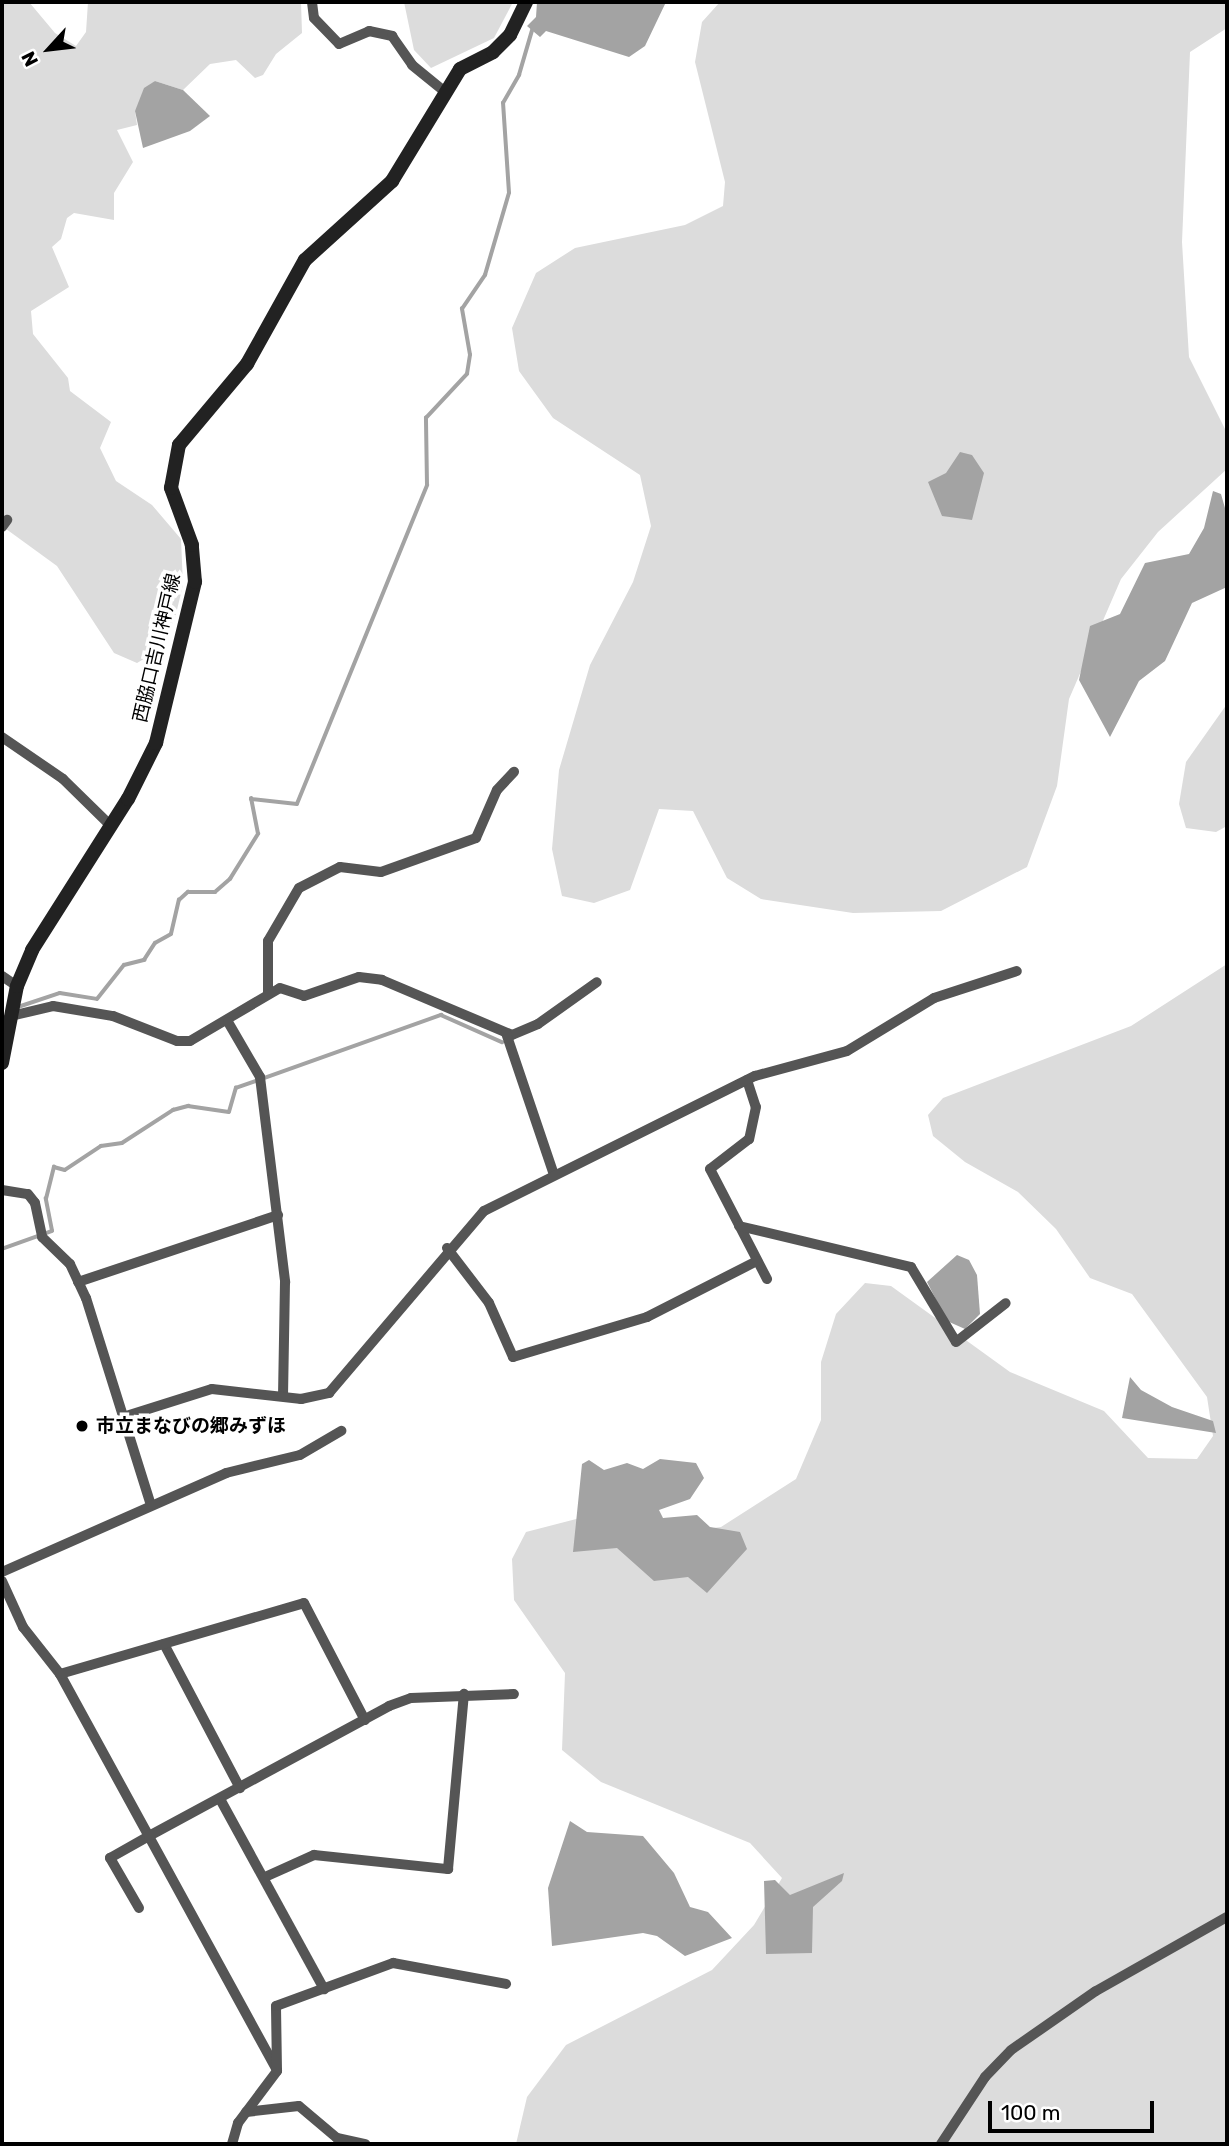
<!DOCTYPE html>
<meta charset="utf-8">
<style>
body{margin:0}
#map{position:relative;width:1229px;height:2146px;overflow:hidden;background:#fff;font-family:Rubik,"Noto Sans JP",sans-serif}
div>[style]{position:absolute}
.green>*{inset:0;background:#dcdcdc}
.water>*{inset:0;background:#a3a3a3}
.stream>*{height:3.5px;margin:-1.75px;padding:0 1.75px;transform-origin:1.75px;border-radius:1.75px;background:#a3a3a3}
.street>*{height:10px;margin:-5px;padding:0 5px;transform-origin:5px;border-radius:5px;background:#555}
.secondary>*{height:14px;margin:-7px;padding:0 7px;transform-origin:7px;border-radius:7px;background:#222}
.dots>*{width:19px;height:19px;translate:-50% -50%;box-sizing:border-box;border:4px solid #fff;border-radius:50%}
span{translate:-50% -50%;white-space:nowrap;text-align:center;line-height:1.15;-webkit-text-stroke:7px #fff;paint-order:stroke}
.street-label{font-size:19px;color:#000}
.poi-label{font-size:19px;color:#000;font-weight:700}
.left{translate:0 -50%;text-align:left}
.frame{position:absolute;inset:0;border:4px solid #000;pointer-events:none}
.north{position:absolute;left:14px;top:14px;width:70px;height:70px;-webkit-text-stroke:5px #fff;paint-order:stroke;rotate:243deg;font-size:19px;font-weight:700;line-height:28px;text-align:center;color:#000}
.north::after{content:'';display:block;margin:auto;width:24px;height:32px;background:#000;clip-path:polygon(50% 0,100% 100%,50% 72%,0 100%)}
.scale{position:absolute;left:988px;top:2101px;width:166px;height:32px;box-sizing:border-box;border:4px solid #000;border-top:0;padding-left:9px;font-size:21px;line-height:24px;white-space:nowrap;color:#000;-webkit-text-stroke:5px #fff;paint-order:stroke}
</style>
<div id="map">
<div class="green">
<div style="clip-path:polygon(2px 2px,29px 2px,55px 33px,76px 46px,86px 32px,88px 2px,301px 2px,302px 33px,276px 54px,263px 75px,255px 78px,236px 60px,210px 64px,183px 90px,155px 81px,135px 111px,137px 125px,117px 130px,133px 162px,114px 193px,114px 220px,74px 213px,67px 218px,61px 239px,52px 247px,69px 287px,31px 311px,33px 334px,68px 378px,70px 391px,111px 422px,100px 448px,116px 481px,152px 505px,181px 539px,183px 585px,174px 622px,152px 654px,137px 663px,114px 653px,57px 566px,2px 526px)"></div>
<div style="clip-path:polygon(404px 2px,513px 2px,494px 38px,431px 68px,414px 50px)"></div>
<div style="clip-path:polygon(720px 2px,1227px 2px,1227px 28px,1190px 52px,1182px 242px,1189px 357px,1227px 433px,1227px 469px,1158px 532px,1121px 579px,1069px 699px,1057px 786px,1027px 867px,941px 911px,853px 913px,761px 899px,727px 878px,693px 811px,659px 809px,630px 890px,594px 903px,562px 896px,552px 849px,559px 770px,590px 665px,633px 582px,651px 526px,640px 475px,553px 418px,519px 371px,512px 328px,536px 273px,575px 248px,685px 225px,723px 206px,725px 182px,695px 62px,702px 22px)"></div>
<div style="clip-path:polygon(1227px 704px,1227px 826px,1216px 832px,1186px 828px,1179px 804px,1186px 762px)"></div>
<div style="clip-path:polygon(1227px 964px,1227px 2144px,516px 2144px,527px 2097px,566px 2045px,712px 1970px,754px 1925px,782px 1878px,750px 1843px,601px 1782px,562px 1750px,565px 1673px,514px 1600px,512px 1559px,526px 1532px,584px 1517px,673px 1533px,721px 1527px,796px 1479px,821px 1420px,821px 1362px,836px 1314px,865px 1283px,891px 1286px,1010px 1372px,1104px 1411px,1148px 1458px,1197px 1459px,1213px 1436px,1207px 1397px,1132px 1294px,1090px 1278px,1056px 1229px,1018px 1192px,965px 1162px,933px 1136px,928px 1115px,943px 1098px,1131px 1026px)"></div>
</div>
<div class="water">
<div style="clip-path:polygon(537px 2px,666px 2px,645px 46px,629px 57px,546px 31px,540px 37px,527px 26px,536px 17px)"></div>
<div style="clip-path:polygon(155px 81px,183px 90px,210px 116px,190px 131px,143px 148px,135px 111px,144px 88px)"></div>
<div style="clip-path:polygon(960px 452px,972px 455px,984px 473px,972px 520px,942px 516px,928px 482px,946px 473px)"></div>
<div style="clip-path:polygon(1213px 491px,1221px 494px,1227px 515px,1227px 587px,1192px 603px,1165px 661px,1139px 681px,1110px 737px,1079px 680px,1090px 626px,1120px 614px,1145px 563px,1189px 554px,1204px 528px)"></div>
<div style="clip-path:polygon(957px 1255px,969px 1260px,977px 1275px,980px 1314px,965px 1329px,947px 1321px,927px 1282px)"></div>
<div style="clip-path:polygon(1130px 1377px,1141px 1390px,1172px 1407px,1213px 1421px,1216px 1433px,1122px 1418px)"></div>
<div style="clip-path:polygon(660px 1459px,696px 1463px,704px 1478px,690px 1499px,659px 1510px,663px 1518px,697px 1515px,710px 1527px,740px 1532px,747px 1549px,707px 1593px,688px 1577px,654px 1581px,617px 1548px,573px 1552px,582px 1464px,589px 1460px,604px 1470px,627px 1463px,643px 1469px)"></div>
<div style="clip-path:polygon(570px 1821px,587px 1832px,643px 1836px,674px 1873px,690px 1907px,708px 1912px,732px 1938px,685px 1956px,657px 1936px,643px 1933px,552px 1946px,548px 1888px)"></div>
<div style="clip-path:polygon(844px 1873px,842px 1881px,813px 1907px,812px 1953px,766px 1954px,764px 1881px,775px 1880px,790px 1895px)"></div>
</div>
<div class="stream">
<div style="left:18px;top:1007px;width:44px;rotate:-18.4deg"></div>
<div style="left:60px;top:993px;width:37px;rotate:9deg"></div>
<div style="left:97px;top:999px;width:43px;rotate:-51.5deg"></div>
<div style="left:124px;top:965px;width:21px;rotate:-14deg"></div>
<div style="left:144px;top:960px;width:20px;rotate:-57deg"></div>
<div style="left:155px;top:943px;width:18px;rotate:-29deg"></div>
<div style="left:171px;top:934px;width:35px;rotate:-77deg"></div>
<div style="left:179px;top:900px;width:12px;rotate:-42deg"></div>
<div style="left:188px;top:892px;width:27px"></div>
<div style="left:215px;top:892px;width:20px;rotate:-41deg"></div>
<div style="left:230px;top:879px;width:53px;rotate:-58.1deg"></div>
<div style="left:258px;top:834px;width:36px;rotate:-101deg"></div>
<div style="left:251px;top:799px;width:46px;rotate:6.2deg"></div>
<div style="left:297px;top:804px;width:344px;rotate:-67.8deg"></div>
<div style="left:427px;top:485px;width:67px;rotate:-90.9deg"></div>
<div style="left:426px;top:418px;width:60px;rotate:-47deg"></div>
<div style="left:467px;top:374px;width:19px;rotate:-81deg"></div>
<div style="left:470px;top:355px;width:47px;rotate:-99.9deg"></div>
<div style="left:462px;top:309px;width:41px;rotate:-55.9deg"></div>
<div style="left:485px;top:275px;width:85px;rotate:-73.7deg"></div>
<div style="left:509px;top:193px;width:90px;rotate:-93.8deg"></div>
<div style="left:503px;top:103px;width:32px;rotate:-60deg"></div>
<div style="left:519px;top:75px;width:50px;rotate:-73.7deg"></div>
<div style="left:2px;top:1249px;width:53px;rotate:-19.8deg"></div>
<div style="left:52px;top:1231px;width:33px;rotate:-101deg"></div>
<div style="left:46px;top:1199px;width:33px;rotate:-76deg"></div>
<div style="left:54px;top:1167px;width:11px;rotate:15deg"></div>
<div style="left:65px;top:1170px;width:43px;rotate:-33.7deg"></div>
<div style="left:101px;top:1146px;width:21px;rotate:-8deg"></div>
<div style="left:122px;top:1143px;width:61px;rotate:-32.9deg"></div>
<div style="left:173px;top:1110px;width:16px;rotate:-15deg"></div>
<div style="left:188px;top:1106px;width:41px;rotate:8.3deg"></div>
<div style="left:229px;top:1112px;width:25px;rotate:-74deg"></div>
<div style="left:236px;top:1088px;width:218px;rotate:-19.6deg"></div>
<div style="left:441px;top:1015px;width:67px;rotate:23.9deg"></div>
</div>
<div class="street">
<div style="left:312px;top:2px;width:16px;rotate:83deg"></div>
<div style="left:314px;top:18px;width:36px;rotate:46deg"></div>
<div style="left:339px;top:44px;width:33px;rotate:-23deg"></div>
<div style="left:369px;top:31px;width:24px;rotate:12deg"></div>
<div style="left:392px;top:36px;width:35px;rotate:55deg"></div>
<div style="left:412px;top:65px;width:41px;rotate:39.1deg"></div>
<div style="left:2px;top:527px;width:9px;rotate:-54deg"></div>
<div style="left:2px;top:737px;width:74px;rotate:34.5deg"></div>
<div style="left:63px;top:779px;width:67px;rotate:44.4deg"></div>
<div style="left:2px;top:976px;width:18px;rotate:34deg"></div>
<div style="left:268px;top:994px;width:53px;rotate:-90deg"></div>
<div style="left:268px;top:941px;width:61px;rotate:-59.7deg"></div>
<div style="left:299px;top:888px;width:46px;rotate:-27.1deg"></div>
<div style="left:340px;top:867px;width:41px;rotate:7deg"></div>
<div style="left:381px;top:872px;width:101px;rotate:-19.7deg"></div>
<div style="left:476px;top:838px;width:52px;rotate:-66.4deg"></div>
<div style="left:497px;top:790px;width:25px;rotate:-47deg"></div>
<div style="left:11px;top:1016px;width:43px;rotate:-13.4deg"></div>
<div style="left:53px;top:1006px;width:61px;rotate:9.5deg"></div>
<div style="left:113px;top:1016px;width:69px;rotate:21.3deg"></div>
<div style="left:177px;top:1041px;width:13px"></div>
<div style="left:190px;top:1041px;width:104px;rotate:-30.5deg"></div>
<div style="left:280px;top:988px;width:25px;rotate:18deg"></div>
<div style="left:304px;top:996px;width:58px;rotate:-19.1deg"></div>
<div style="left:359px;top:977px;width:23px;rotate:7deg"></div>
<div style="left:382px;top:980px;width:141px;rotate:22.9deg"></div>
<div style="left:512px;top:1035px;width:28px;rotate:-23deg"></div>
<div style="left:538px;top:1024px;width:72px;rotate:-35.4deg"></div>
<div style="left:228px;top:1022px;width:64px;rotate:59.8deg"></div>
<div style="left:260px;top:1077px;width:207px;rotate:83deg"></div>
<div style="left:285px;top:1282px;width:113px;rotate:91deg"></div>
<div style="left:506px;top:1033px;width:150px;rotate:71.3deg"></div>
<div style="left:747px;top:1080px;width:28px;rotate:72deg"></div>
<div style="left:756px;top:1107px;width:33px;rotate:102deg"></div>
<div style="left:749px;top:1139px;width:49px;rotate:142.4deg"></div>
<div style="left:710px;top:1169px;width:124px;rotate:62.6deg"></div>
<div style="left:2px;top:1190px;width:26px;rotate:9deg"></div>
<div style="left:28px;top:1194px;width:11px;rotate:52deg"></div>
<div style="left:35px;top:1203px;width:35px;rotate:78deg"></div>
<div style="left:42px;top:1237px;width:39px;rotate:44deg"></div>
<div style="left:70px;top:1264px;width:38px;rotate:65deg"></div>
<div style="left:86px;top:1298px;width:217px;rotate:72.6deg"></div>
<div style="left:739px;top:1226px;width:177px;rotate:13.4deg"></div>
<div style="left:911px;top:1267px;width:87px;rotate:59deg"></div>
<div style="left:956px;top:1342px;width:63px;rotate:-38deg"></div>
<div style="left:447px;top:1248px;width:69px;rotate:52.6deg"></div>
<div style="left:489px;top:1303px;width:59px;rotate:66deg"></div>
<div style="left:513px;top:1357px;width:140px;rotate:-16.6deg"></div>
<div style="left:647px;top:1317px;width:123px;rotate:-27deg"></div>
<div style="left:78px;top:1282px;width:211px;rotate:-18.5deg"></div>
<div style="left:123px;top:1417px;width:93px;rotate:-17.5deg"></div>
<div style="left:212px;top:1389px;width:90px;rotate:6.4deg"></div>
<div style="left:301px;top:1399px;width:29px;rotate:-12deg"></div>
<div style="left:329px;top:1393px;width:239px;rotate:-49.6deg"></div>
<div style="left:484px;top:1211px;width:303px;rotate:-26.5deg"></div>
<div style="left:755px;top:1076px;width:95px;rotate:-15.2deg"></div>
<div style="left:847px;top:1051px;width:102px;rotate:-31.3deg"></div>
<div style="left:934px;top:998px;width:87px;rotate:-18deg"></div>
<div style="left:2px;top:1572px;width:245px;rotate:-23.8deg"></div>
<div style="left:226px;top:1473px;width:76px;rotate:-13.7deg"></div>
<div style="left:300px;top:1455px;width:48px;rotate:-30.3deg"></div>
<div style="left:2px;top:1581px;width:51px;rotate:65.5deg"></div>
<div style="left:23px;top:1627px;width:60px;rotate:51.8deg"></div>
<div style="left:60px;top:1674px;width:452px;rotate:61.3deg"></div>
<div style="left:164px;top:1644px;width:163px;rotate:62.2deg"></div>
<div style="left:60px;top:1674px;width:254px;rotate:-16.2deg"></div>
<div style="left:304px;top:1603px;width:132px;rotate:62.5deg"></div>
<div style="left:220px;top:1799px;width:217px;rotate:61.3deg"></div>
<div style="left:265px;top:1877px;width:54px;rotate:-24.2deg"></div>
<div style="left:314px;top:1855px;width:135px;rotate:6deg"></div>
<div style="left:448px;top:1869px;width:176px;rotate:-84.8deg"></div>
<div style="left:139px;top:1908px;width:58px;rotate:-120.1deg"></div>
<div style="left:110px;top:1858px;width:45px;rotate:-29.4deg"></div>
<div style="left:149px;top:1836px;width:273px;rotate:-28.4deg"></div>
<div style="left:389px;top:1706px;width:23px;rotate:-20deg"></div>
<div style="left:411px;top:1698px;width:103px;rotate:-2.2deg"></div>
<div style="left:246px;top:2112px;width:53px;rotate:-6.5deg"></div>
<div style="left:299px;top:2106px;width:50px;rotate:40.1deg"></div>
<div style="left:337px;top:2138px;width:29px;rotate:12deg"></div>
<div style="left:232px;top:2144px;width:22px;rotate:-74deg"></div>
<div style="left:238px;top:2123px;width:65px;rotate:-53.1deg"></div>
<div style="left:277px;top:2071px;width:65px;rotate:-90.9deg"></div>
<div style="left:276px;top:2006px;width:125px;rotate:-20.2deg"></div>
<div style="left:393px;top:1963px;width:115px;rotate:10.5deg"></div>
<div style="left:941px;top:2144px;width:80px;rotate:-56.7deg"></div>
<div style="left:985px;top:2077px;width:37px;rotate:-46deg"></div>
<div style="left:1011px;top:2050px;width:103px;rotate:-34.8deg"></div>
<div style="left:1096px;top:1991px;width:150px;rotate:-29.5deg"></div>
</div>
<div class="secondary">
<div style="left:2px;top:1063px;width:78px;rotate:-79deg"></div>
<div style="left:17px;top:986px;width:39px;rotate:-67deg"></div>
<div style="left:32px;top:950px;width:179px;rotate:-57.6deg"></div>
<div style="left:128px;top:799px;width:63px;rotate:-63.4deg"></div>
<div style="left:156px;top:743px;width:166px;rotate:-76.4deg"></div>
<div style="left:195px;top:582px;width:37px;rotate:-95deg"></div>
<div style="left:192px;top:545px;width:61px;rotate:-110.2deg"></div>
<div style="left:171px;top:488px;width:44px;rotate:-79.5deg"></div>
<div style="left:179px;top:445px;width:106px;rotate:-50deg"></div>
<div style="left:247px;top:364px;width:119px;rotate:-60.9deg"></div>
<div style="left:305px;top:260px;width:118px;rotate:-42.2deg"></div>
<div style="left:392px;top:181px;width:131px;rotate:-58.7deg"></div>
<div style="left:460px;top:69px;width:37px;rotate:-27deg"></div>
<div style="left:493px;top:52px;width:24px;rotate:-45deg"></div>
<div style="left:510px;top:35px;width:37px;rotate:-64deg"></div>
</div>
<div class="dots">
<div style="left:82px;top:1426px;background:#000"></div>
</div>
<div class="street-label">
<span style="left:157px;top:648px;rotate:-77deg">西脇口吉川神戸線</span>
</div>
<div class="poi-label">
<span class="left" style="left:96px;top:1426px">市立まなびの郷みずほ</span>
</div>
<div class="frame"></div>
<div class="north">N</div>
<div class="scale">100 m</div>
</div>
